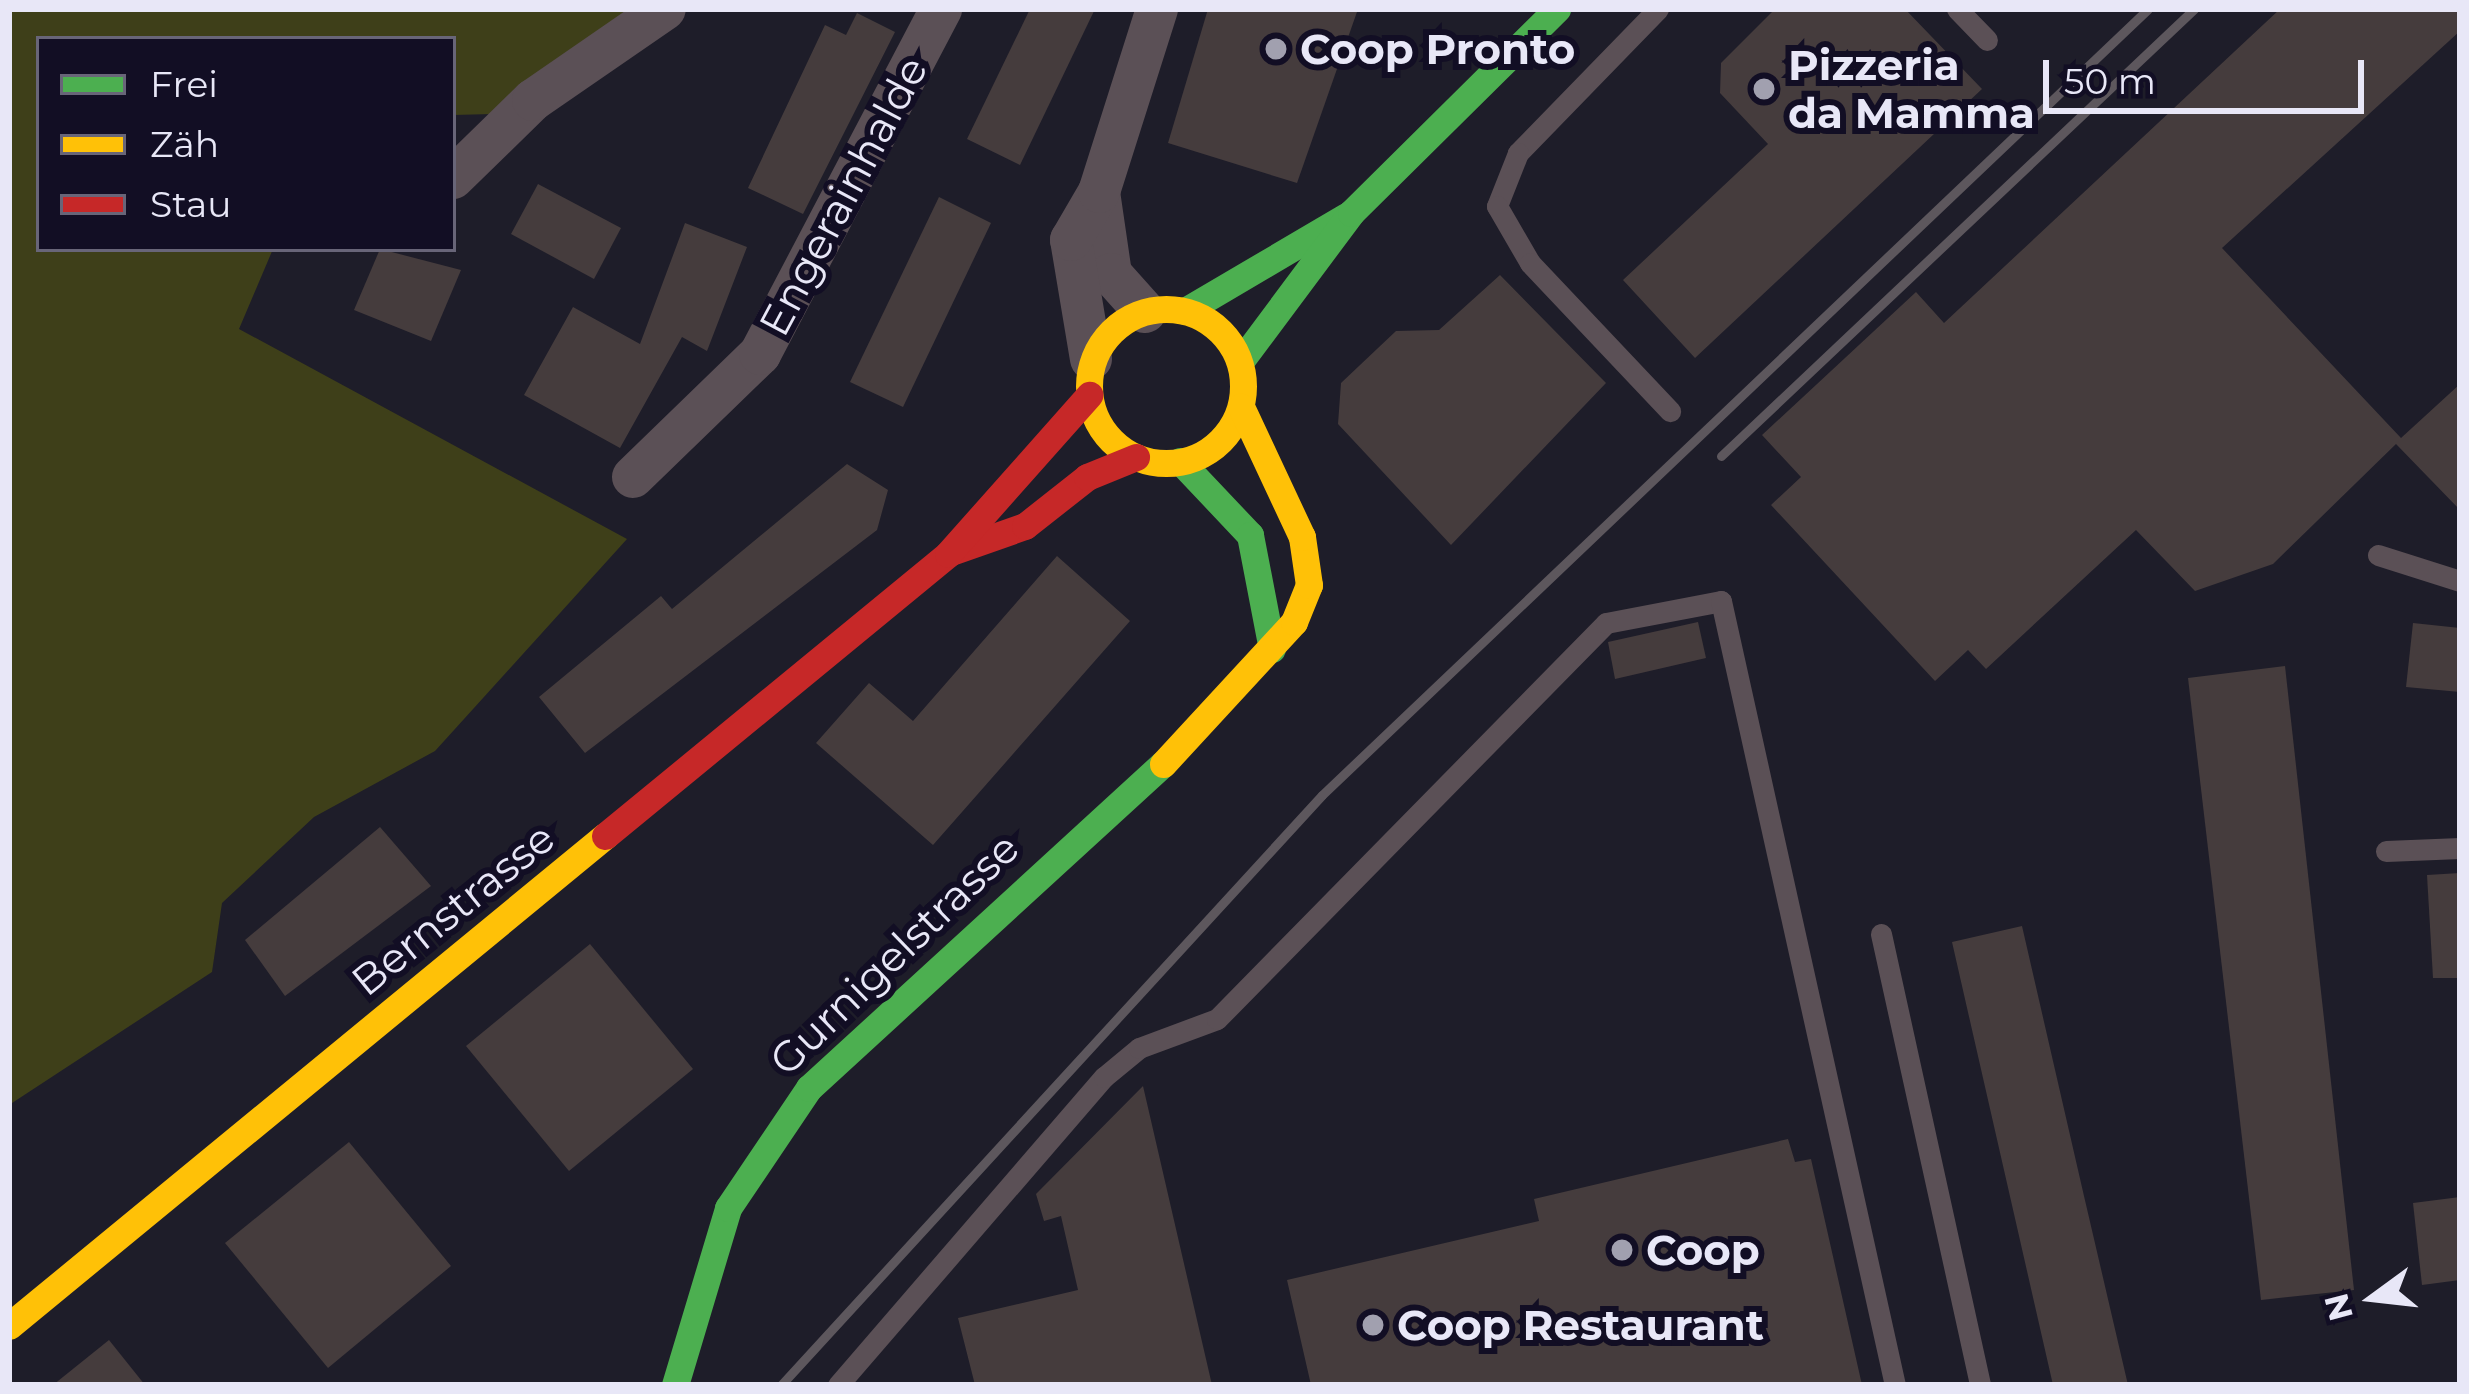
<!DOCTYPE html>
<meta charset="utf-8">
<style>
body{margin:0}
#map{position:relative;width:2469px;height:1394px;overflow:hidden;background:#1e1d29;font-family:Montserrat,sans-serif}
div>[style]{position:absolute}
.forest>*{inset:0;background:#3e3f19}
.building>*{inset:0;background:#453c3d}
.lane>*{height:21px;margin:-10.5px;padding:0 10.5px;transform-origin:10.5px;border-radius:10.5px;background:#5b5056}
.street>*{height:42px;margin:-21px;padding:0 21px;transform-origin:21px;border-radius:21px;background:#5b5056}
.fast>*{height:27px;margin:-13.5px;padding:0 13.5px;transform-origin:13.5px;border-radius:13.5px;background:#4caf50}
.slow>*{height:27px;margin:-13.5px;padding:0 13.5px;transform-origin:13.5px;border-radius:13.5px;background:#ffc107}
.slow>.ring{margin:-13.5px;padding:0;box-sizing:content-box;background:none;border:27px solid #ffc107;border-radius:50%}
.jam>*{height:27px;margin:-13.5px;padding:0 13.5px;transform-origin:13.5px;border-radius:13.5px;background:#c62828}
.rail>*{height:9px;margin:-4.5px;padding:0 4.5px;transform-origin:4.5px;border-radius:4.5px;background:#5d575d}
.dots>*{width:33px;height:33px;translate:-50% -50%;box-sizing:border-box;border:6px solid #120e24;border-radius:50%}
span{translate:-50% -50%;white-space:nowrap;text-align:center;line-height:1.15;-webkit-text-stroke:12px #120e24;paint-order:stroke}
.poi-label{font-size:42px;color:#e8e7f7;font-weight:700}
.left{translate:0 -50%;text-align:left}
.street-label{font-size:42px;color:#e8e7f7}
.frame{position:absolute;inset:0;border:12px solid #e8e7f7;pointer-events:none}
.legend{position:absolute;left:36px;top:36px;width:420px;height:216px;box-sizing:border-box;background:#120e24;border:3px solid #686578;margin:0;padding:15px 21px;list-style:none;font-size:36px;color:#e8e7f7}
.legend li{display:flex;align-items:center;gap:24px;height:60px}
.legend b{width:60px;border:3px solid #686578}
.north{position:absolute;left:2313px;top:1238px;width:120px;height:120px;-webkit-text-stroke:9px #120e24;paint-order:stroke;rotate:255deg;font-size:33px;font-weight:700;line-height:48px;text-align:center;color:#e8e7f7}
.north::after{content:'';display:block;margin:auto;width:42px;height:54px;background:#e8e7f7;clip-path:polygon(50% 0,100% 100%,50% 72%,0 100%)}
.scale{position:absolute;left:2043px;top:60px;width:321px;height:54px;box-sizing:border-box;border:6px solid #e8e7f7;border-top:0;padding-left:15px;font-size:36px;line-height:42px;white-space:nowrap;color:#e8e7f7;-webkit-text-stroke:9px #120e24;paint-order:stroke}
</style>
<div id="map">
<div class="forest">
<div style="clip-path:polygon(9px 9px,643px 9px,493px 114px,453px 115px,453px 39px,39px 39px,39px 249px,273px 249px,239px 329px,627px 539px,435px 751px,314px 817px,222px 903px,212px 972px,9px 1105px)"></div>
</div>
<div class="building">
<div style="clip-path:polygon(1030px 9px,1095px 9px,1020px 165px,967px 139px)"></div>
<div style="clip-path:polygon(1208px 9px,1358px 9px,1297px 183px,1168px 143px)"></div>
<div style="clip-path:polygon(1775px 9px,1905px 9px,1982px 89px,1695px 358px,1623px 280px,1768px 144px,1720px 93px,1721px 63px)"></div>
<div style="clip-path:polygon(2280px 9px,2460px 9px,2460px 31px,2222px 248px,2401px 438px,2460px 384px,2460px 510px,2396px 444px,2273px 564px,2195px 591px,2136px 530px,1986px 669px,1968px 650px,1935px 681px,1771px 505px,1801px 477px,1762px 435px,1916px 292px,1944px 323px)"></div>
<div style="clip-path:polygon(857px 13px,895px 32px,803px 214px,748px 188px,825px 25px,846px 35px)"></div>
<div style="clip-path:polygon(538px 184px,621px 228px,594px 279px,511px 234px)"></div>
<div style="clip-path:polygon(939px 197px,991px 223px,903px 407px,850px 382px)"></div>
<div style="clip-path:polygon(685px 223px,747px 247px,707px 351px,682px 337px,620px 448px,524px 395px,573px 307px,640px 344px)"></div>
<div style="clip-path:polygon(380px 249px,461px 270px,431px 341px,354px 310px)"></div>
<div style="clip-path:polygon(1500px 275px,1606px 383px,1451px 545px,1338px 424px,1341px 383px,1396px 331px,1439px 330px)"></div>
<div style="clip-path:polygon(847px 464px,888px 490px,877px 530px,585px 753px,539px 697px,661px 596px,672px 609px)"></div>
<div style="clip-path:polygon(1057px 556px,1130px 621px,933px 845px,816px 743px,869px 683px,913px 721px)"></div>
<div style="clip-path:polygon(1698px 622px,1706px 658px,1615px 679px,1608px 642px)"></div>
<div style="clip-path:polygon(2413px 623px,2460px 628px,2460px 692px,2406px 687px)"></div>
<div style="clip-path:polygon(2285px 666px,2354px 1290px,2261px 1300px,2188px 678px)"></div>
<div style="clip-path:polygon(380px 827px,431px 886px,285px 996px,245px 940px)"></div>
<div style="clip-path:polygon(2460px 873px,2460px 978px,2433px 978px,2427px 875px)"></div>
<div style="clip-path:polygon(2022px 926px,2084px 1196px,2128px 1385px,2053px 1385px,1952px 942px)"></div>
<div style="clip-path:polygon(590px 944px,693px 1069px,569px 1171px,466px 1046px)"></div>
<div style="clip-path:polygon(1143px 1086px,1212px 1385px,975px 1385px,958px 1318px,1078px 1290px,1061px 1216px,1044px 1221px,1036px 1194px)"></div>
<div style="clip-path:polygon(1788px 1139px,1795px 1162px,1811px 1159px,1862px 1385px,1311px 1385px,1287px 1280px,1539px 1221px,1534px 1199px)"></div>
<div style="clip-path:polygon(349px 1142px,451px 1266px,328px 1368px,225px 1243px)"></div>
<div style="clip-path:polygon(2460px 1197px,2460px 1280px,2422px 1285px,2413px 1203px)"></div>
<div style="clip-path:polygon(109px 1340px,145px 1385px,53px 1385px)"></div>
</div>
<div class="lane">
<div style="left:1658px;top:9px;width:201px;rotate:134.2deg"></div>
<div style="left:1518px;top:153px;width:57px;rotate:111.6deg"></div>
<div style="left:1497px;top:206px;width:66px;rotate:59.9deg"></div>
<div style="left:1530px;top:263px;width:204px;rotate:46.6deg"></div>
<div style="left:1957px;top:9px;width:43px;rotate:45.9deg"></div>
<div style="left:2378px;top:555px;width:86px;rotate:17.6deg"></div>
<div style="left:2386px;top:851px;width:74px;rotate:-2.3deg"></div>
<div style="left:1881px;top:934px;width:462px;rotate:77.6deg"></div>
<div style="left:838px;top:1385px;width:407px;rotate:-49.2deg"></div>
<div style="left:1104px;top:1077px;width:45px;rotate:-39.6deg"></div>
<div style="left:1139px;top:1048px;width:83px;rotate:-20.4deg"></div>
<div style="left:1217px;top:1019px;width:555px;rotate:-45.51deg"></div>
<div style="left:1606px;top:623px;width:117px;rotate:-10.8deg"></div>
<div style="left:1721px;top:601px;width:803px;rotate:77.49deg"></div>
</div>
<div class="street">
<div style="left:453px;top:178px;width:112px;rotate:-44.3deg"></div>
<div style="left:533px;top:100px;width:160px;rotate:-34.6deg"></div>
<div style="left:1099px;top:192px;width:83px;rotate:81.7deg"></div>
<div style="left:1111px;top:274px;width:51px;rotate:48.2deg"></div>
<div style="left:1091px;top:359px;width:121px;rotate:-99.5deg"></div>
<div style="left:1071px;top:240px;width:56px;rotate:-59.7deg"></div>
<div style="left:1099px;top:192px;width:192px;rotate:-72.4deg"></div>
<div style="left:633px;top:477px;width:177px;rotate:-44.1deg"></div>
<div style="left:760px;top:354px;width:390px;rotate:-62.3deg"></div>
</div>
<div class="fast">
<div style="left:1185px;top:311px;width:187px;rotate:-30.5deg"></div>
<div style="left:1240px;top:362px;width:186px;rotate:-53.3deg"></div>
<div style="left:1351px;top:213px;width:290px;rotate:-44.7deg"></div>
<div style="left:1180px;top:461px;width:102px;rotate:46.6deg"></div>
<div style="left:1250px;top:535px;width:116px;rotate:79.1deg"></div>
<div style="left:675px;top:1385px;width:185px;rotate:-73.3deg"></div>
<div style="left:728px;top:1208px;width:145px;rotate:-56deg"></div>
<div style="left:809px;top:1088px;width:480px;rotate:-42.5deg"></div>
</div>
<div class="slow">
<div class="ring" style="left:1089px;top:309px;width:127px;height:127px"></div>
<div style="left:1163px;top:764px;width:193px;rotate:-47.3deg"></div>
<div style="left:1294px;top:622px;width:40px;rotate:-68deg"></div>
<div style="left:1309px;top:585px;width:49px;rotate:-98.3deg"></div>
<div style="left:1302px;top:537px;width:144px;rotate:-115.1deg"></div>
<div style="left:9px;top:1326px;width:772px;rotate:-39.43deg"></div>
</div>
<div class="jam">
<div style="left:951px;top:552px;width:78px;rotate:-19.4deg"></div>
<div style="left:1025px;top:526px;width:79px;rotate:-38.3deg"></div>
<div style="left:1087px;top:477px;width:53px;rotate:-22.2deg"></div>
<div style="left:605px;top:836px;width:444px;rotate:-39.4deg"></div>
<div style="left:948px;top:554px;width:213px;rotate:-48.4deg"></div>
</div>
<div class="rail">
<div style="left:1721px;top:456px;width:651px;rotate:-43.38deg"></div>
<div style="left:781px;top:1385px;width:800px;rotate:-47.48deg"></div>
<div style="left:1322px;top:795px;width:1140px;rotate:-43.58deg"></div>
</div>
<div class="dots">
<div style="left:1276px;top:49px;background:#a1a0af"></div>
<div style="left:1764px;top:89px;background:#a1a0af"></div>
<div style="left:1622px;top:1250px;background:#a1a0af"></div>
<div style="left:1373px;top:1325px;background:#a1a0af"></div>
</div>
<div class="poi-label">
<span class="left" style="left:1300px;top:49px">Coop Pronto</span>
<span class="left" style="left:1788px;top:89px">Pizzeria<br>da Mamma</span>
<span class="left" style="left:1646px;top:1250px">Coop</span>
<span class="left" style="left:1397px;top:1325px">Coop Restaurant</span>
</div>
<div class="street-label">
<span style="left:843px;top:196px;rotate:-62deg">Engerainhalde</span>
<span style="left:453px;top:909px;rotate:-39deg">Bernstrasse</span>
<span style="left:894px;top:954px;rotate:-44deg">Gurnigelstrasse</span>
</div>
<div class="frame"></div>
<ul class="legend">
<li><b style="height:15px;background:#4caf50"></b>Frei</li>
<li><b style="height:15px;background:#ffc107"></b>Zäh</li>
<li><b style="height:15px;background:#c62828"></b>Stau</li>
</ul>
<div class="north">N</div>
<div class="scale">50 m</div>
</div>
